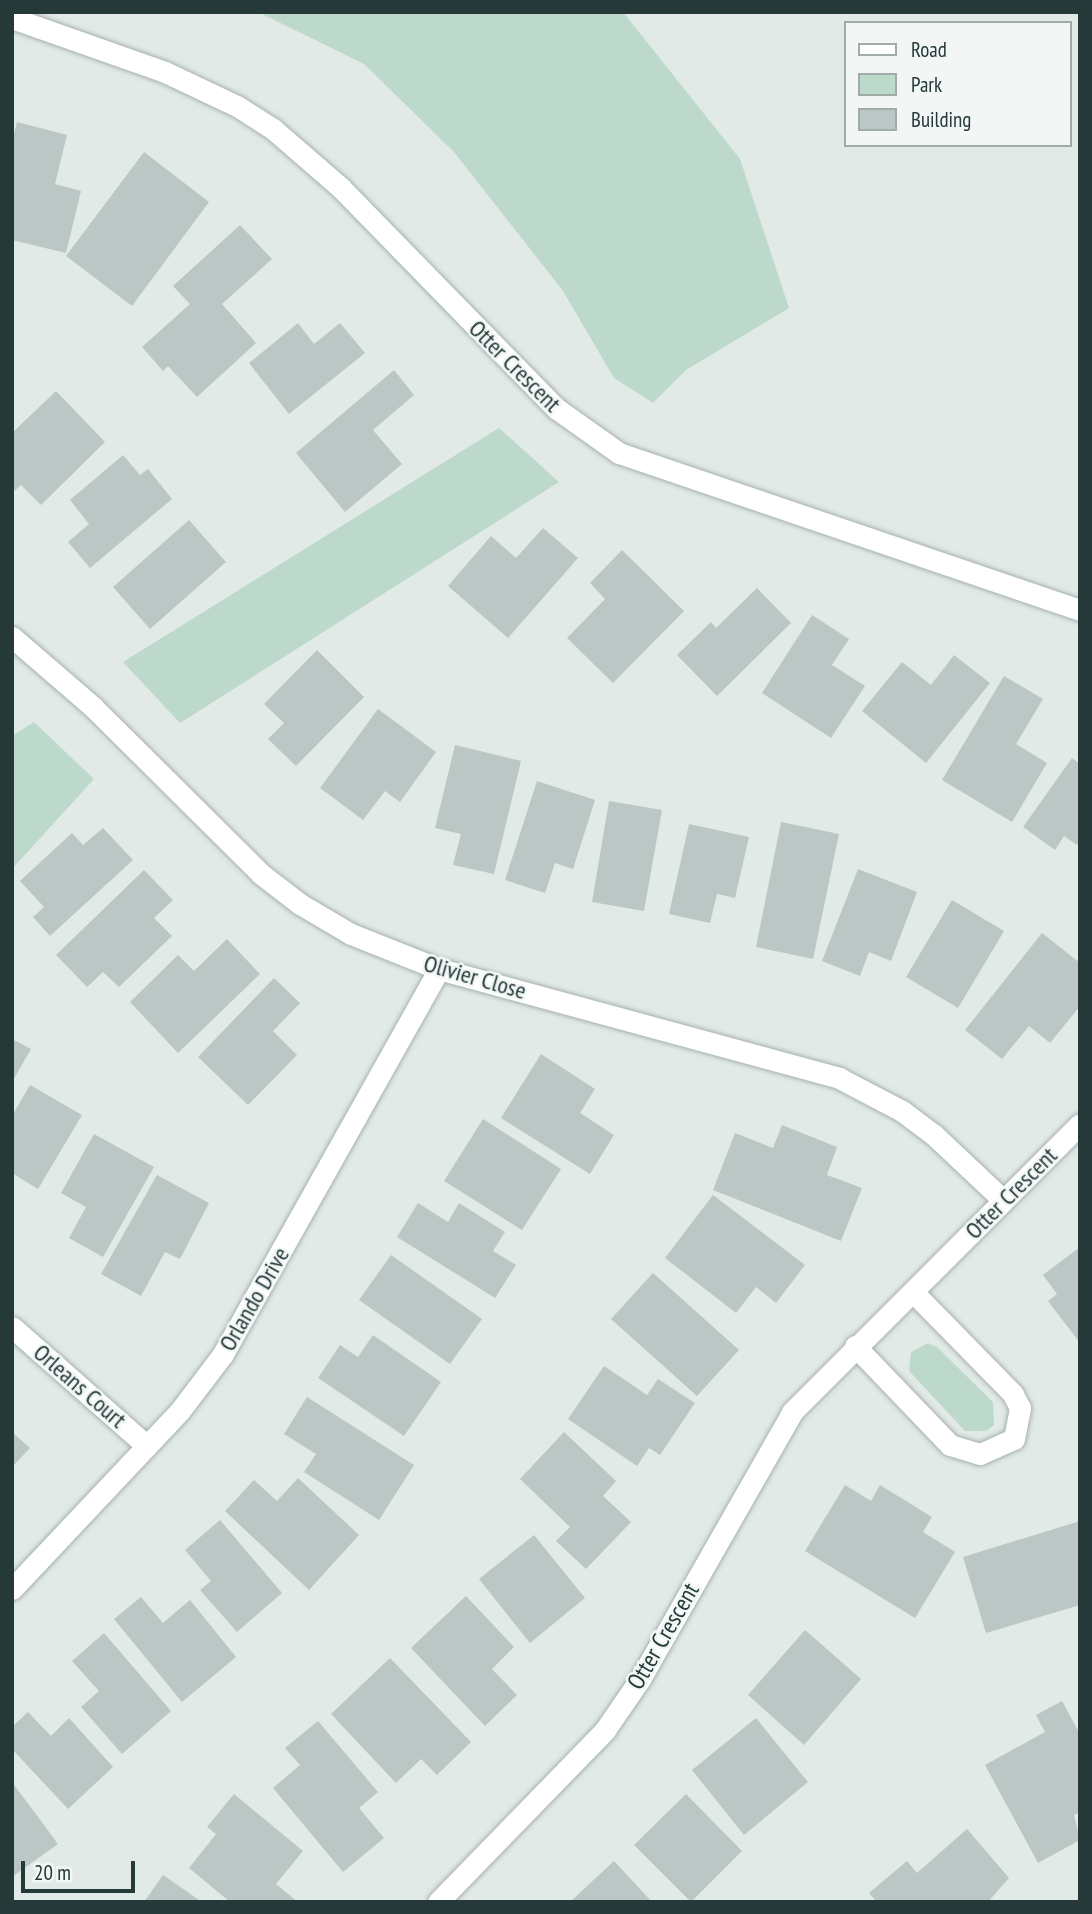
<!DOCTYPE html>
<style>
body{margin:0}
#map{position:relative;width:1092px;height:1914px;overflow:hidden;background:#e2eae8;font-family:"PT Sans Narrow",sans-serif}
div>[style]{position:absolute}
.green>*{inset:0;background:#bdd9cb}
.building>*{inset:0;background:#bac7c5}
.roads{filter:drop-shadow(0 0 2px #a5b1b0) drop-shadow(0 0 2px #a5b1b0)}
.minor>*{height:21px;margin:-10.5px;padding:0 10.5px;transform-origin:10.5px;border-radius:10.5px;background:#fff}
span{translate:-50% -50%;white-space:nowrap;text-align:center;line-height:1.15;-webkit-text-stroke:5px #f2f7f6;paint-order:stroke}
.street-label{font-size:24px;color:#243938}
.frame{position:absolute;inset:0;border:14px solid #243938;pointer-events:none}
.legend{position:absolute;left:844px;top:21px;width:228px;height:126px;box-sizing:border-box;background:#f2f7f6;border:2px solid #a0abaa;margin:0;padding:9px 12px;list-style:none;font-size:21px;color:#243938}
.legend li{display:flex;align-items:center;gap:14px;height:35px}
.legend b{width:35px;border:2px solid #a0abaa}
.scale{position:absolute;left:21px;top:1861px;width:114px;height:32px;box-sizing:border-box;border:4px solid #243938;border-top:0;padding-left:9px;font-size:21px;line-height:24px;white-space:nowrap;color:#243938;-webkit-text-stroke:5px #f2f7f6;paint-order:stroke}
</style>
<div id="map">
<div class="green">
<div style="clip-path:polygon(258px 12px,623px 12px,740px 159px,789px 308px,686px 370px,653px 403px,614px 378px,563px 291px,454px 152px,364px 64px)"></div>
<div style="clip-path:polygon(499px 428px,559px 482px,180px 723px,123px 662px)"></div>
<div style="clip-path:polygon(34px 722px,94px 779px,12px 869px,12px 736px)"></div>
<div style="clip-path:polygon(928px 1343px,937px 1347px,993px 1402px,994px 1425px,986px 1431px,965px 1431px,909px 1371px,911px 1352px)"></div>
</div>
<div class="building">
<div style="clip-path:polygon(17px 122px,67px 135px,55px 184px,81px 191px,66px 253px,12px 240px,12px 141px)"></div>
<div style="clip-path:polygon(144px 152px,209px 202px,132px 306px,66px 256px)"></div>
<div style="clip-path:polygon(240px 225px,272px 259px,222px 304px,256px 343px,197px 397px,168px 366px,163px 371px,142px 347px,190px 304px,173px 286px)"></div>
<div style="clip-path:polygon(298px 323px,314px 344px,340px 323px,365px 353px,289px 414px,249px 363px)"></div>
<div style="clip-path:polygon(394px 370px,414px 395px,373px 430px,402px 464px,345px 512px,296px 453px)"></div>
<div style="clip-path:polygon(56px 391px,105px 442px,41px 505px,21px 485px,12px 493px,12px 433px)"></div>
<div style="clip-path:polygon(123px 455px,140px 475px,148px 469px,172px 499px,90px 568px,68px 542px,89px 524px,70px 500px)"></div>
<div style="clip-path:polygon(189px 520px,226px 562px,150px 629px,113px 587px)"></div>
<div style="clip-path:polygon(543px 528px,578px 558px,508px 638px,448px 586px,491px 536px,516px 558px)"></div>
<div style="clip-path:polygon(622px 550px,684px 611px,613px 683px,567px 638px,605px 599px,590px 583px)"></div>
<div style="clip-path:polygon(757px 588px,791px 623px,717px 696px,677px 655px,711px 622px,716px 628px)"></div>
<div style="clip-path:polygon(812px 615px,849px 639px,832px 665px,865px 686px,831px 738px,762px 693px)"></div>
<div style="clip-path:polygon(317px 650px,364px 697px,296px 766px,268px 739px,284px 723px,264px 704px)"></div>
<div style="clip-path:polygon(954px 655px,990px 683px,926px 763px,862px 711px,902px 662px,931px 685px)"></div>
<div style="clip-path:polygon(1004px 676px,1043px 699px,1016px 744px,1047px 763px,1012px 822px,942px 780px)"></div>
<div style="clip-path:polygon(378px 709px,436px 752px,400px 802px,385px 791px,363px 820px,320px 788px)"></div>
<div style="clip-path:polygon(455px 745px,521px 761px,494px 874px,453px 865px,461px 834px,435px 828px)"></div>
<div style="clip-path:polygon(1072px 758px,1080px 764px,1080px 841px,1077px 845px,1064px 836px,1055px 850px,1023px 827px)"></div>
<div style="clip-path:polygon(537px 781px,595px 800px,573px 869px,555px 863px,545px 893px,505px 880px)"></div>
<div style="clip-path:polygon(609px 801px,662px 810px,644px 911px,592px 902px)"></div>
<div style="clip-path:polygon(781px 822px,839px 834px,813px 959px,756px 947px)"></div>
<div style="clip-path:polygon(689px 824px,749px 837px,735px 898px,717px 894px,710px 923px,669px 914px)"></div>
<div style="clip-path:polygon(103px 828px,133px 860px,50px 936px,33px 917px,44px 907px,20px 881px,72px 833px,83px 845px)"></div>
<div style="clip-path:polygon(858px 869px,917px 892px,891px 961px,869px 952px,860px 976px,822px 961px)"></div>
<div style="clip-path:polygon(144px 870px,173px 900px,154px 918px,172px 936px,119px 987px,103px 972px,87px 987px,56px 955px)"></div>
<div style="clip-path:polygon(952px 900px,1004px 931px,958px 1008px,906px 977px)"></div>
<div style="clip-path:polygon(1042px 933px,1080px 963px,1080px 1006px,1050px 1043px,1029px 1026px,1002px 1059px,965px 1030px)"></div>
<div style="clip-path:polygon(227px 939px,260px 974px,178px 1053px,130px 1002px,178px 955px,194px 971px)"></div>
<div style="clip-path:polygon(274px 978px,300px 1003px,273px 1031px,297px 1055px,248px 1105px,198px 1057px)"></div>
<div style="clip-path:polygon(12px 1039px,31px 1049px,12px 1082px)"></div>
<div style="clip-path:polygon(541px 1054px,595px 1089px,580px 1113px,614px 1135px,590px 1174px,501px 1118px)"></div>
<div style="clip-path:polygon(30px 1085px,82px 1115px,38px 1189px,12px 1173px,12px 1116px)"></div>
<div style="clip-path:polygon(483px 1119px,561px 1169px,522px 1230px,444px 1181px)"></div>
<div style="clip-path:polygon(782px 1125px,837px 1147px,827px 1175px,862px 1188px,841px 1241px,713px 1190px,735px 1133px,773px 1148px)"></div>
<div style="clip-path:polygon(94px 1134px,154px 1167px,103px 1257px,69px 1238px,86px 1207px,61px 1193px)"></div>
<div style="clip-path:polygon(157px 1175px,209px 1203px,180px 1259px,165px 1252px,141px 1296px,101px 1274px)"></div>
<div style="clip-path:polygon(713px 1195px,805px 1265px,776px 1303px,756px 1287px,736px 1313px,665px 1258px)"></div>
<div style="clip-path:polygon(418px 1203px,448px 1222px,459px 1203px,505px 1232px,493px 1251px,516px 1265px,495px 1298px,397px 1237px)"></div>
<div style="clip-path:polygon(1080px 1247px,1080px 1343px,1048px 1301px,1057px 1294px,1043px 1275px)"></div>
<div style="clip-path:polygon(391px 1255px,482px 1319px,450px 1364px,359px 1300px)"></div>
<div style="clip-path:polygon(653px 1273px,739px 1350px,697px 1396px,611px 1319px)"></div>
<div style="clip-path:polygon(373px 1335px,441px 1382px,404px 1436px,318px 1378px,340px 1345px,358px 1357px)"></div>
<div style="clip-path:polygon(604px 1366px,647px 1395px,658px 1379px,695px 1403px,660px 1455px,649px 1448px,637px 1466px,568px 1419px)"></div>
<div style="clip-path:polygon(307px 1397px,414px 1465px,379px 1520px,304px 1472px,316px 1454px,284px 1434px)"></div>
<div style="clip-path:polygon(12px 1432px,30px 1448px,12px 1467px)"></div>
<div style="clip-path:polygon(564px 1432px,616px 1481px,603px 1496px,631px 1522px,586px 1569px,556px 1541px,570px 1527px,520px 1479px)"></div>
<div style="clip-path:polygon(298px 1478px,359px 1535px,309px 1590px,225px 1511px,254px 1480px,277px 1501px)"></div>
<div style="clip-path:polygon(845px 1485px,871px 1501px,880px 1485px,932px 1517px,923px 1532px,955px 1552px,915px 1618px,805px 1551px)"></div>
<div style="clip-path:polygon(220px 1520px,282px 1593px,237px 1632px,200px 1590px,211px 1581px,185px 1550px)"></div>
<div style="clip-path:polygon(1080px 1521px,1080px 1605px,986px 1633px,963px 1557px)"></div>
<div style="clip-path:polygon(534px 1535px,585px 1598px,530px 1643px,479px 1579px)"></div>
<div style="clip-path:polygon(466px 1596px,514px 1647px,492px 1669px,517px 1695px,485px 1726px,411px 1648px)"></div>
<div style="clip-path:polygon(141px 1597px,163px 1623px,190px 1600px,236px 1657px,182px 1702px,114px 1619px)"></div>
<div style="clip-path:polygon(805px 1630px,861px 1679px,804px 1745px,748px 1695px)"></div>
<div style="clip-path:polygon(104px 1633px,171px 1711px,122px 1754px,81px 1707px,99px 1691px,72px 1661px)"></div>
<div style="clip-path:polygon(390px 1658px,471px 1742px,437px 1775px,421px 1759px,396px 1783px,331px 1714px)"></div>
<div style="clip-path:polygon(1062px 1701px,1080px 1734px,1080px 1812px,1074px 1815px,1080px 1840px,1038px 1863px,985px 1765px,1045px 1732px,1036px 1715px)"></div>
<div style="clip-path:polygon(28px 1712px,51px 1736px,69px 1718px,113px 1767px,68px 1809px,12px 1749px,12px 1727px)"></div>
<div style="clip-path:polygon(756px 1718px,808px 1782px,744px 1835px,692px 1770px)"></div>
<div style="clip-path:polygon(318px 1721px,378px 1792px,359px 1808px,384px 1838px,343px 1872px,273px 1788px,300px 1765px,285px 1748px)"></div>
<div style="clip-path:polygon(12px 1782px,58px 1844px,12px 1877px)"></div>
<div style="clip-path:polygon(234px 1794px,303px 1851px,276px 1884px,298px 1902px,230px 1902px,189px 1868px,216px 1834px,207px 1827px)"></div>
<div style="clip-path:polygon(686px 1794px,742px 1851px,691px 1902px,634px 1845px)"></div>
<div style="clip-path:polygon(967px 1829px,1009px 1878px,988px 1902px,877px 1902px,869px 1893px,907px 1861px,917px 1873px)"></div>
<div style="clip-path:polygon(614px 1861px,652px 1902px,574px 1902px,572px 1900px)"></div>
<div style="clip-path:polygon(163px 1875px,202px 1902px,144px 1902px)"></div>
</div>
<div class="roads">
<div class="minor">
<div style="left:12px;top:18px;width:162px;rotate:19.4deg"></div>
<div style="left:165px;top:72px;width:80px;rotate:25.3deg"></div>
<div style="left:237px;top:106px;width:43px;rotate:32.6deg"></div>
<div style="left:273px;top:129px;width:90px;rotate:40.9deg"></div>
<div style="left:341px;top:188px;width:309px;rotate:45.7deg"></div>
<div style="left:557px;top:409px;width:76px;rotate:35.4deg"></div>
<div style="left:619px;top:453px;width:487px;rotate:18.8deg"></div>
<div style="left:12px;top:637px;width:107px;rotate:40.8deg"></div>
<div style="left:93px;top:707px;width:237px;rotate:44.8deg"></div>
<div style="left:261px;top:874px;width:49px;rotate:37.6deg"></div>
<div style="left:300px;top:904px;width:59px;rotate:30.5deg"></div>
<div style="left:351px;top:934px;width:95px;rotate:21.7deg"></div>
<div style="left:439px;top:969px;width:415px;rotate:15.2deg"></div>
<div style="left:839px;top:1078px;width:71px;rotate:27.6deg"></div>
<div style="left:902px;top:1111px;width:39px;rotate:37deg"></div>
<div style="left:933px;top:1134px;width:96px;rotate:43.3deg"></div>
<div style="left:12px;top:1327px;width:180px;rotate:41.4deg"></div>
<div style="left:855px;top:1346px;width:137px;rotate:46.2deg"></div>
<div style="left:950px;top:1445px;width:31px;rotate:17deg"></div>
<div style="left:980px;top:1454px;width:37px;rotate:-24deg"></div>
<div style="left:1014px;top:1439px;width:32px;rotate:-79deg"></div>
<div style="left:1020px;top:1408px;width:16px;rotate:-117deg"></div>
<div style="left:1013px;top:1394px;width:143px;rotate:-134.4deg"></div>
<div style="left:12px;top:1589px;width:243px;rotate:-46.7deg"></div>
<div style="left:179px;top:1412px;width:73px;rotate:-52.8deg"></div>
<div style="left:223px;top:1354px;width:441px;rotate:-60.7deg"></div>
<div style="left:438px;top:1902px;width:240px;rotate:-45.8deg"></div>
<div style="left:605px;top:1730px;width:62px;rotate:-55.5deg"></div>
<div style="left:640px;top:1679px;width:307px;rotate:-60.3deg"></div>
<div style="left:792px;top:1412px;width:407px;rotate:-45deg"></div>
</div>
</div>
<div class="street-label">
<span style="left:515px;top:366px;rotate:45deg">Otter Crescent</span>
<span style="left:475px;top:977px;rotate:16deg">Olivier Close</span>
<span style="left:1011px;top:1193px;rotate:-45deg">Otter Crescent</span>
<span style="left:254px;top:1299px;rotate:-60deg">Orlando Drive</span>
<span style="left:80px;top:1386px;rotate:41deg">Orleans Court</span>
<span style="left:663px;top:1636px;rotate:-60deg">Otter Crescent</span>
</div>
<div class="frame"></div>
<ul class="legend">
<li><b style="height:9px;background:#fff"></b>Road</li>
<li><b style="height:19px;background:#bdd9cb"></b>Park</li>
<li><b style="height:19px;background:#bac7c5"></b>Building</li>
</ul>
<div class="scale">20 m</div>
</div>
